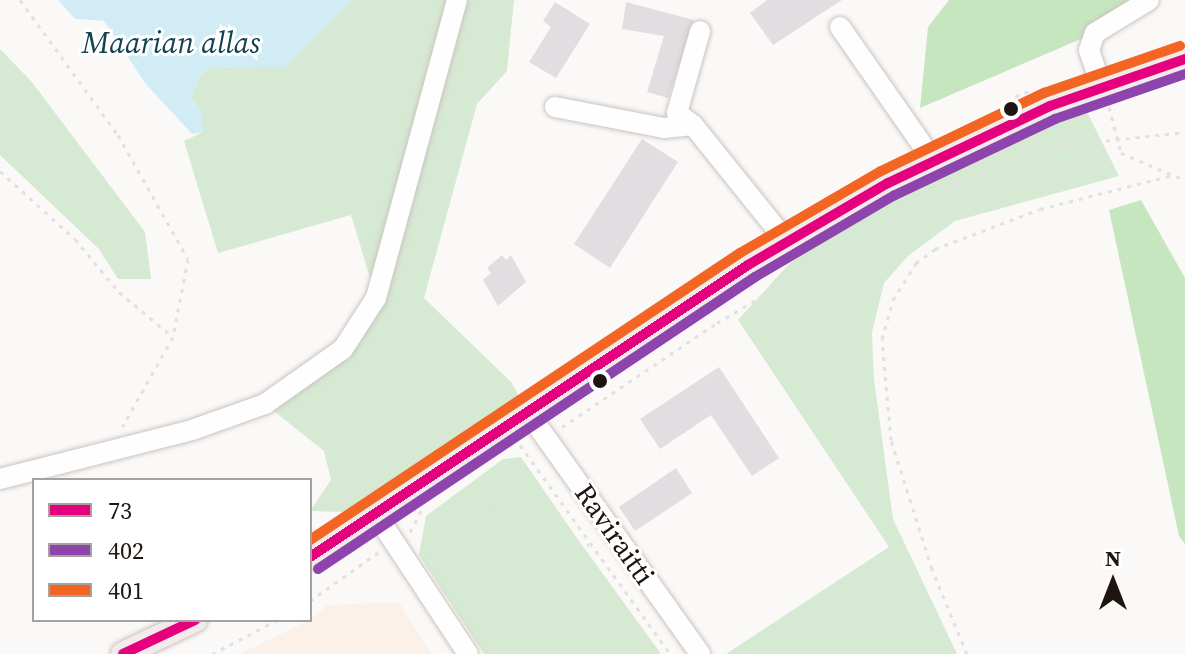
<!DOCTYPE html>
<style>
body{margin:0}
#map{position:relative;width:1185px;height:654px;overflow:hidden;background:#fbf9f7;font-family:"Source Serif 4",serif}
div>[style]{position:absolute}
.built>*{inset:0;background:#fcf1e9}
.green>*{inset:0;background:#d6e9d2}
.forest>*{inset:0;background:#c6e6bf}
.water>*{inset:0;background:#d2ecf6}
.building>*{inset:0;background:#e1dde0}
.path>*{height:3px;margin-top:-1.5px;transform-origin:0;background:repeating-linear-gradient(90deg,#e2e1e0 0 4px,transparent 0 10px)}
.roads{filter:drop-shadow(0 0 2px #cac4c1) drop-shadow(0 0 2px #cac4c1)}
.minor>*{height:20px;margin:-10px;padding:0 10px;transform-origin:10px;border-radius:10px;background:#fefefe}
.major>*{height:24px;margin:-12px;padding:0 12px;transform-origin:12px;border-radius:12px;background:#f2ebe9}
.bus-1>*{height:10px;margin:-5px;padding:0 5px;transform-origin:5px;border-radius:5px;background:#e5007d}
.bus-2>*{height:10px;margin:-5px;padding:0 5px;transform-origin:5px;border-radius:5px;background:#8e44ad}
.bus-3>*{height:10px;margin:-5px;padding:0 5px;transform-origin:5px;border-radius:5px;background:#f26522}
.dots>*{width:22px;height:22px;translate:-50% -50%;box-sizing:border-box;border:4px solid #fff;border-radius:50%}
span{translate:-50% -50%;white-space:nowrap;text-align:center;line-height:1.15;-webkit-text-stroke:6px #fff;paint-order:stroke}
.street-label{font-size:28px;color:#1e1510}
.water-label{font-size:30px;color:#134252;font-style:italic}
.legend{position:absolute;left:32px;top:478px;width:280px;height:144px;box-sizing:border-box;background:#fff;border:2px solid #a5a19f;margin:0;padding:10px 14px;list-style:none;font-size:24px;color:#1e1510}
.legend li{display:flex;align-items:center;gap:16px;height:40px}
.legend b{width:40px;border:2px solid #a5a19f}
.north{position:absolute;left:1073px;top:542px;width:80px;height:80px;-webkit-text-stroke:6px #fff;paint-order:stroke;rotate:0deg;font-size:22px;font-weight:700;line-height:32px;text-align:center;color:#1e1510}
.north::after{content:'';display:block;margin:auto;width:28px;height:36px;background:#1e1510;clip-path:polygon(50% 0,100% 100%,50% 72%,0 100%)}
</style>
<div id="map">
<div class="built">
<div style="clip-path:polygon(399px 602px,432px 654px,239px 654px,310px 620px,327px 605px)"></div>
</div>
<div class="green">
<div style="clip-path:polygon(351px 0,514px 0,507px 71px,477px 104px,424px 298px,511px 382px,522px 401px,374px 498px,343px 512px,310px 511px,331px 480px,324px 451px,265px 404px,343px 349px,376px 298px,351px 215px,218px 253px,184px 141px,203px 132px,201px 112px,191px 98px,201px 74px,212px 68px,285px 66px)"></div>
<div style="clip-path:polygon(0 49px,31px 81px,145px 232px,151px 279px,118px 279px,99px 249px,0 155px)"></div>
<div style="clip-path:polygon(1087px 112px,1119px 176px,955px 221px,908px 256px,884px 283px,872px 332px,874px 379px,893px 519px,957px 654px,726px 654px,889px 547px,738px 320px,789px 264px,871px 207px,1009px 137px)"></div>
<div style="clip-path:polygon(521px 457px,574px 534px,661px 654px,484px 654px,419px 555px,426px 516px,503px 459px)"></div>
</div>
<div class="forest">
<div style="clip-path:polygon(949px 0,1149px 0,1095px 33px,920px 108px,928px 27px)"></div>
<div style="clip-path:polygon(1141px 200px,1185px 278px,1185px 544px,1179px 536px,1109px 210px)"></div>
</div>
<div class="water">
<div style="clip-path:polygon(58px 0,351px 0,285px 67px,212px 68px,201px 74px,191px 98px,201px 112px,203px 132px,192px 134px,145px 83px,104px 21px,75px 19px)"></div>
</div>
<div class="building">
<div style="clip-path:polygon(767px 0,842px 0,773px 45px,750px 13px)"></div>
<div style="clip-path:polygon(555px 2px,590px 24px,556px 78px,529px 62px,551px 27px,543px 21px)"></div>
<div style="clip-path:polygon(626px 2px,694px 20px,668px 98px,647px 92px,664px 36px,622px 29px)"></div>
<div style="clip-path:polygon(642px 139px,678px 162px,610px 268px,574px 244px)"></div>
<div style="clip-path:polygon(502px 255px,506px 260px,511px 255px,526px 282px,498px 306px,483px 280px,491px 273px,487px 268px)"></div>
<div style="clip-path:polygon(719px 367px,779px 458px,752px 476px,711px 415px,660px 449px,640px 419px)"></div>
<div style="clip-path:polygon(676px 468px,692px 493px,635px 531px,619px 507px)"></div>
</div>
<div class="path">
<div style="left:20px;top:0;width:167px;rotate:54deg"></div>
<div style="left:118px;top:135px;width:142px;rotate:60.6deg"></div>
<div style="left:188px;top:259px;width:79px;rotate:100.9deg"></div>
<div style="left:173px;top:337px;width:103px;rotate:119.5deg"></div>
<div style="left:1006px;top:100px;width:25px;rotate:-21deg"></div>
<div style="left:1109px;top:107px;width:48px;rotate:75.4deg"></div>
<div style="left:1121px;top:153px;width:69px;rotate:22.9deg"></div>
<div style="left:0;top:171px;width:101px;rotate:42.2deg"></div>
<div style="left:75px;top:239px;width:69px;rotate:50.3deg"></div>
<div style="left:119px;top:292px;width:70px;rotate:39.8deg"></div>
<div style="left:286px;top:411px;width:76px;rotate:31.6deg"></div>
<div style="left:351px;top:451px;width:24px;rotate:17deg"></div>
<div style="left:562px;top:427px;width:187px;rotate:-33.9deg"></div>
<div style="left:717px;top:323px;width:256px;rotate:-30.6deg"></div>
<div style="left:937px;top:193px;width:128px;rotate:-21.6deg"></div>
<div style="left:1056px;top:146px;width:130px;rotate:-6.2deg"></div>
<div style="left:520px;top:445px;width:257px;rotate:54.3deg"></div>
<div style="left:486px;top:497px;width:68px;rotate:45deg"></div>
<div style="left:534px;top:545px;width:35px;rotate:10deg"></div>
<div style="left:568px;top:551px;width:22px;rotate:-18deg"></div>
<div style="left:344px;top:508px;width:28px;rotate:-69deg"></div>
<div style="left:354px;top:482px;width:80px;rotate:-48.5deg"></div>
<div style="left:407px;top:422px;width:20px;rotate:-6deg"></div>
<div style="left:427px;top:420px;width:28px;rotate:48deg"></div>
<div style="left:410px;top:532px;width:27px;rotate:-62deg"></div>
<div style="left:310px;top:601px;width:86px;rotate:-35.5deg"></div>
<div style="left:212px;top:654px;width:73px;rotate:-27.6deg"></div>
<div style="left:967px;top:654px;width:92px;rotate:-112.4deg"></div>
<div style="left:932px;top:569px;width:135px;rotate:-107.6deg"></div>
<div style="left:891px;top:440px;width:101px;rotate:-95.1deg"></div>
<div style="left:882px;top:339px;width:41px;rotate:-74.2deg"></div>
<div style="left:893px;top:300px;width:44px;rotate:-58.1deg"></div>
<div style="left:916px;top:263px;width:24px;rotate:-36deg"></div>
<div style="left:935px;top:249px;width:112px;rotate:-20.9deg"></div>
<div style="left:1040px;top:209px;width:137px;rotate:-14.3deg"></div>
</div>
<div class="roads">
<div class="minor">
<div style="left:840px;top:27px;width:161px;rotate:55.1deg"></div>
<div style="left:1101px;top:85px;width:37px;rotate:-109deg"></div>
<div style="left:1089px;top:50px;width:18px;rotate:-71deg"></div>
<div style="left:1095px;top:33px;width:63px;rotate:-31.4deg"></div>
<div style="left:555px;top:107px;width:111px;rotate:10.9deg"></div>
<div style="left:664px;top:128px;width:29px;rotate:-6deg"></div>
<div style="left:693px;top:125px;width:150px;rotate:51.2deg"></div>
<div style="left:693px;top:125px;width:20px;rotate:-143deg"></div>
<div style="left:677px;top:113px;width:85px;rotate:-74.3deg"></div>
<div style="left:529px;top:414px;width:295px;rotate:54.5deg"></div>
<div style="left:0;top:479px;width:198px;rotate:-14.3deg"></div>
<div style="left:192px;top:430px;width:77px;rotate:-19.6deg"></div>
<div style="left:265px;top:404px;width:95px;rotate:-35.2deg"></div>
<div style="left:343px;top:349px;width:61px;rotate:-57.1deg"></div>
<div style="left:376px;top:298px;width:309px;rotate:-74.8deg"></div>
<div style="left:377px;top:516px;width:165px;rotate:56.6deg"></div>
</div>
<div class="major">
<div style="left:310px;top:557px;width:526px;rotate:-33.69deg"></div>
<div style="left:748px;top:265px;width:162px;rotate:-30.4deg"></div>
<div style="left:888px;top:183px;width:179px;rotate:-25.4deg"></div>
<div style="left:1050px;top:106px;width:143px;rotate:-19.2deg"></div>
<div style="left:123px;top:654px;width:80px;rotate:-25.3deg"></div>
</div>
</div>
<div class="bus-1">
<div style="left:310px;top:557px;width:526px;rotate:-33.69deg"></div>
<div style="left:748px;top:265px;width:162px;rotate:-30.4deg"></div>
<div style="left:888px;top:183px;width:179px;rotate:-25.4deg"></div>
<div style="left:1050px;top:106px;width:143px;rotate:-19.2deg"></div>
<div style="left:123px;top:654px;width:80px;rotate:-25.3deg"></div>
</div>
<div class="bus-2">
<div style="left:318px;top:569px;width:526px;rotate:-33.75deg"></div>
<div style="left:755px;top:277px;width:162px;rotate:-30.4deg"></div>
<div style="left:895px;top:195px;width:177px;rotate:-25.4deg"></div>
<div style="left:1055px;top:119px;width:138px;rotate:-19.1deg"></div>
</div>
<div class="bus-3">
<div style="left:310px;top:540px;width:517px;rotate:-33.72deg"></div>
<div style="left:740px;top:253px;width:163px;rotate:-30.2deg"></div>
<div style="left:881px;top:171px;width:181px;rotate:-25.6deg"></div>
<div style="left:1044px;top:93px;width:144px;rotate:-19.1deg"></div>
</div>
<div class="dots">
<div style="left:1011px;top:109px;background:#1e1510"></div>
<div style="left:600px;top:381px;background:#1e1510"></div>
</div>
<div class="street-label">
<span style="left:615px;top:534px;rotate:55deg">Raviraitti</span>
</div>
<div class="water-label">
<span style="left:171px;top:43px">Maarian allas</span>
</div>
<ul class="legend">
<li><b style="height:10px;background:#e5007d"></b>73</li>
<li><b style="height:10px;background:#8e44ad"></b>402</li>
<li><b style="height:10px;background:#f26522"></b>401</li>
</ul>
<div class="north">N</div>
</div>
